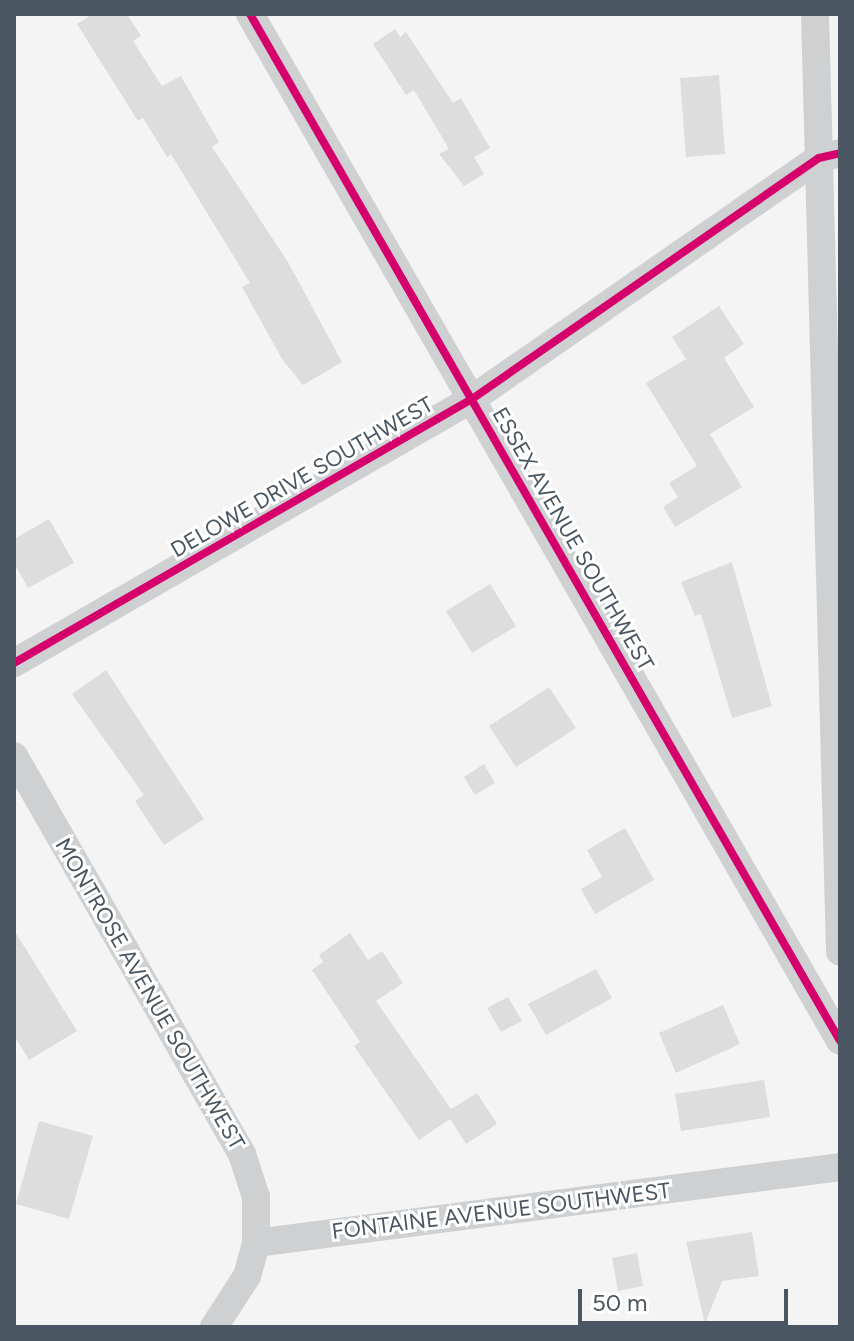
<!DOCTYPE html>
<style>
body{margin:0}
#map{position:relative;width:854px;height:1341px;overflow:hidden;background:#f4f4f4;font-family:Figtree,sans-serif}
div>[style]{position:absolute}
.building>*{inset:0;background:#ddddde}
.street>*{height:28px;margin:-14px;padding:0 14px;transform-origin:14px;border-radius:14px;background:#ced0d2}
.cycleway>*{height:8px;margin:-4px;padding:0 4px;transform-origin:4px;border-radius:4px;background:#d6006c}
span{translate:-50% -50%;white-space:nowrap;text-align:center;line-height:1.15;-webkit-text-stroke:6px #fff;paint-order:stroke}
.street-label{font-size:22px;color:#4a5661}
.frame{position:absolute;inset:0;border:16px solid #4a5661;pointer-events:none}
.scale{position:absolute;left:578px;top:1289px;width:210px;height:36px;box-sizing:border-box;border:4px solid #4a5661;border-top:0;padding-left:10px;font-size:24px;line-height:28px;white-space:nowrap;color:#4a5661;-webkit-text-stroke:6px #fff;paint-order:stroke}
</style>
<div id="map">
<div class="building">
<div style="clip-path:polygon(93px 14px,127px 14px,141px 36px,133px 41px,162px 86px,181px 76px,219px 142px,212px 147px,288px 262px,342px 362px,303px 385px,282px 359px,242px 287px,250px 283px,171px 154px,167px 157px,143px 118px,138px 121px,77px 24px)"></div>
<div style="clip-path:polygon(395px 29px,400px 37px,406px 32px,453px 103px,461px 98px,490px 148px,474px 157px,484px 174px,464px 186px,439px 154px,449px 149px,414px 90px,406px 95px,373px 44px)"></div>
<div style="clip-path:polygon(719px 75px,725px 154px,686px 157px,680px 78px)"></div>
<div style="clip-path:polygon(719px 306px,744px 344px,724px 358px,754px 407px,710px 434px,742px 487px,675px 527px,663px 507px,678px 497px,669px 483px,697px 466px,646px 383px,686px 359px,672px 337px)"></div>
<div style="clip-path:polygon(49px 519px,74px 563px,28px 588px,14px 563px,14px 539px)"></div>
<div style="clip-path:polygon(732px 562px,772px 706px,732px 718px,701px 614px,695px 616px,681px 582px)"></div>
<div style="clip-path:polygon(490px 584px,516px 626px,472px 653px,446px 611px)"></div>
<div style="clip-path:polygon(106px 670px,204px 819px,164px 845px,135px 801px,144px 795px,72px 694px)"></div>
<div style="clip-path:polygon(549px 687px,576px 728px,516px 767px,489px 726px)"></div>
<div style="clip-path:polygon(484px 764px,495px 783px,475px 795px,464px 777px)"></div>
<div style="clip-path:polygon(625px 828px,654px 880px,595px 914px,581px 889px,602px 877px,587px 850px)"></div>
<div style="clip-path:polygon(14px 930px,77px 1031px,29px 1060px,14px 1035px)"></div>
<div style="clip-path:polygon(350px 933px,368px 960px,382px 951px,403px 983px,376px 1001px,451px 1109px,477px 1093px,497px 1124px,466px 1144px,450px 1119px,419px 1140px,354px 1046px,360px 1042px,312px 970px,323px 962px,319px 955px)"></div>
<div style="clip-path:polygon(596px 969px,612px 998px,546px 1035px,528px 1004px)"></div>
<div style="clip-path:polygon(508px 997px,522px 1021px,501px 1032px,487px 1008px)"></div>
<div style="clip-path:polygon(723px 1005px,740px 1044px,676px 1073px,659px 1033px)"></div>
<div style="clip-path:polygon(764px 1080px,770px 1117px,681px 1131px,675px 1094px)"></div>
<div style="clip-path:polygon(39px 1121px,93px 1136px,69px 1219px,16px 1204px)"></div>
<div style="clip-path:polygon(752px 1232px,759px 1276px,722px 1281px,705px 1324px,686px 1242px)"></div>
<div style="clip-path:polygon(637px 1253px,643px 1286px,618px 1291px,612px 1258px)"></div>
</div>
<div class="street">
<div style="left:250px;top:14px;width:1184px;rotate:60.12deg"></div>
<div style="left:815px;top:14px;width:938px;rotate:88.47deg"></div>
<div style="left:14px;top:663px;width:529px;rotate:-29.96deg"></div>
<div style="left:472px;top:399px;width:422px;rotate:-34.8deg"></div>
<div style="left:819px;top:158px;width:22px;rotate:-13deg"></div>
<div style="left:14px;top:756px;width:459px;rotate:60.2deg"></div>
<div style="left:242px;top:1154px;width:45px;rotate:72deg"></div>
<div style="left:256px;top:1197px;width:46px;rotate:90deg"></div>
<div style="left:256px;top:1243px;width:34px;rotate:105deg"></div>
<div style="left:247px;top:1276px;width:61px;rotate:122.9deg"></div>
<div style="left:256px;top:1243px;width:589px;rotate:-7.41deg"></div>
</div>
<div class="cycleway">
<div style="left:250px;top:14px;width:1184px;rotate:60.12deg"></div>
<div style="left:14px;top:663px;width:529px;rotate:-29.96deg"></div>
<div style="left:472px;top:399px;width:422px;rotate:-34.8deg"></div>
<div style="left:819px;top:158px;width:22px;rotate:-13deg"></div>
</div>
<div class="street-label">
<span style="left:302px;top:477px;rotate:-30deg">DELOWE DRIVE SOUTHWEST</span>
<span style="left:573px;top:539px;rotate:60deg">ESSEX AVENUE SOUTHWEST</span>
<span style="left:150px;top:994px;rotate:60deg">MONTROSE AVENUE SOUTHWEST</span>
<span style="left:501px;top:1211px;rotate:-7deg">FONTAINE AVENUE SOUTHWEST</span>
</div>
<div class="frame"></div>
<div class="scale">50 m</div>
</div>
